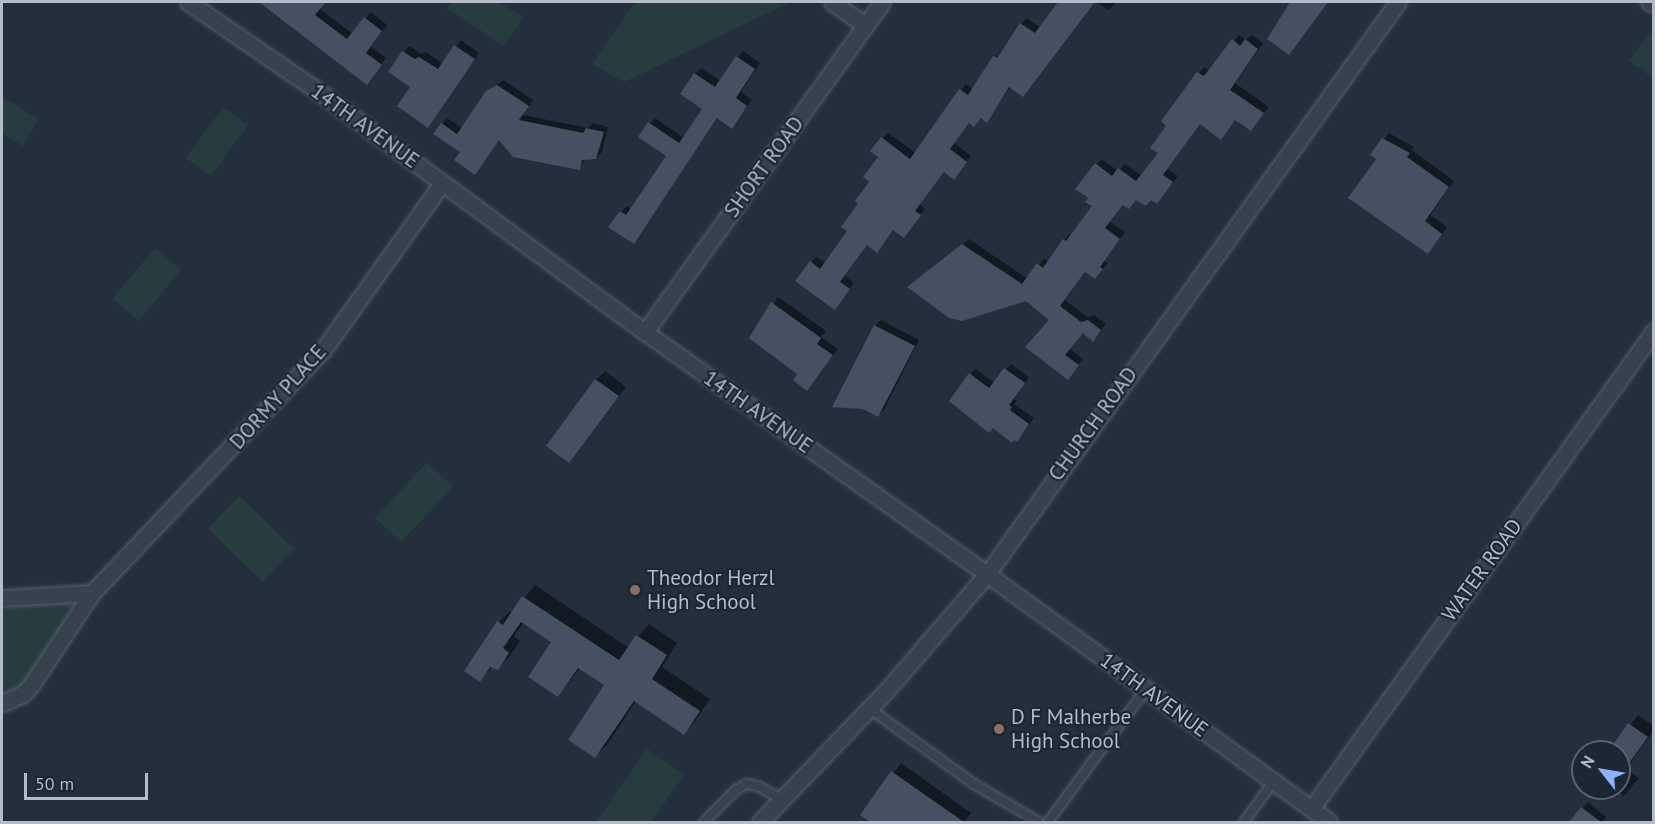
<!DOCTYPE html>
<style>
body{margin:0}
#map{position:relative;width:1655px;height:824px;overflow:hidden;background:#242f3e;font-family:"PT Sans",sans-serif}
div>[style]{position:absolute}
.green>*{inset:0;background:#263c3f}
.shadow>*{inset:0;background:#0007}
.building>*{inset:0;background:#455162}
.roads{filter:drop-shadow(0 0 2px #565f6c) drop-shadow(0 0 2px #565f6c)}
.service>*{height:8px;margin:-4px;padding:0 4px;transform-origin:4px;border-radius:4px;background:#38414e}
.minor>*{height:15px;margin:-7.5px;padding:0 7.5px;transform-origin:7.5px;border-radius:7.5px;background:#38414e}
.dots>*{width:16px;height:16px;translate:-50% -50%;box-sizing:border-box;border:3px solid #1d2633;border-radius:50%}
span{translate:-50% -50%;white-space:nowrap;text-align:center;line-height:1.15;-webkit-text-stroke:4.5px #1d2633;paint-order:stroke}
.street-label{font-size:21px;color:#b4bcc9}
.poi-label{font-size:21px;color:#b4bcc9}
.left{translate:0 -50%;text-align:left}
.frame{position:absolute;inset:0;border:3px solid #b4bcc9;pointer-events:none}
.north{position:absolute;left:1571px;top:740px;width:60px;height:60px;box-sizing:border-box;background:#1d2633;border:2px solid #59626f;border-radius:50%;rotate:301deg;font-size:16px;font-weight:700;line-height:24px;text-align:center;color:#b4bcc9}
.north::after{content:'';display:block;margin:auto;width:21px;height:27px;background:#8ab4f8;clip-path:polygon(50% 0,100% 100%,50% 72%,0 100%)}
.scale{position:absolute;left:24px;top:773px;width:124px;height:27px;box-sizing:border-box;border:3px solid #b4bcc9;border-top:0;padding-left:8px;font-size:18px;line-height:21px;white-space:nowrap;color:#b4bcc9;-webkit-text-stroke:4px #1d2633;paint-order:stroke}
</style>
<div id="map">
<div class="green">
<div style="clip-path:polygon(451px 2px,499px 2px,523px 17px,504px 46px,447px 8px)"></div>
<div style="clip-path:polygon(635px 2px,786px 2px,787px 4px,624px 82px,592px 64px)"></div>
<div style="clip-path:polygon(1650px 32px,1653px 35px,1653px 78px,1629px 61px)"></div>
<div style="clip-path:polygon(2px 97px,38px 119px,23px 146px,2px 133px)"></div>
<div style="clip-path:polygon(223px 107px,248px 125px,211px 176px,186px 158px)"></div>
<div style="clip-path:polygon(155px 248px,181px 270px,139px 321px,112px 299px)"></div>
<div style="clip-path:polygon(427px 462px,453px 487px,401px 542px,375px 518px)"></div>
<div style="clip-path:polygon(239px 496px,294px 549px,263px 582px,208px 529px)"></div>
<div style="clip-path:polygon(70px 600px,73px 610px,29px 680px,11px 693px,2px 694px,2px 609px)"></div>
<div style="clip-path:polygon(647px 749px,684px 775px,651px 822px,596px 822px)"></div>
</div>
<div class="shadow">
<div style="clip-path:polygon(269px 2px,325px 2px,320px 9px,353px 34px,371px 12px,387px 25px,371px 47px,386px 58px,372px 77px,266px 5px)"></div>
<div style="clip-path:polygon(1061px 2px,1069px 4px,1071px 2px,1095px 2px,1029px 89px,1011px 86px,987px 121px,982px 117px,970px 122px,954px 143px,971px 156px,959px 172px,945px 171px,920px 204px,925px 209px,909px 230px,894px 229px,877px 251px,867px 244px,845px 276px,854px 283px,840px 302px,811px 262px,816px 257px,826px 263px,849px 231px,871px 181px,882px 138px,888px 133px,916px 153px,961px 90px,966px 84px,973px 89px,1021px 24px,1027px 18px,1041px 28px)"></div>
<div style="clip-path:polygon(1096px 2px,1117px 2px,1109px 10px)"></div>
<div style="clip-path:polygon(1239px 35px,1246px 40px,1252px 35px,1263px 43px,1235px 83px,1269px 107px,1251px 129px,1236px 119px,1221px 138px,1200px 123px,1168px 169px,1178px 176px,1162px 196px,1137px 198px,1124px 204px,1110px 222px,1125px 232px,1104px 261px,1108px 263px,1095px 278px,1086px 271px,1065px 300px,1087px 317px,1094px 315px,1106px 324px,1093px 340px,1083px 332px,1070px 349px,1083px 359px,1068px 378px,1052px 319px,1026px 299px,915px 282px,969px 239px,1028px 279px,1044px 258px,1048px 262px,1064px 240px,1069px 234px,1072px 236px,1094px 206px,1096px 164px,1102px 159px,1118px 171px,1125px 164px,1142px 176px,1160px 153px,1168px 126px,1191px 82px,1204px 67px,1210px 71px)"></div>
<div style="clip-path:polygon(461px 40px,479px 53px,428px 126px,412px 86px,390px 71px,409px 46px,421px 54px,426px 52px,443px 64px)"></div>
<div style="clip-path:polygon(743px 51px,760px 63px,741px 92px,752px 100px,732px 127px,718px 117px,639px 236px,621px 212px,627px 206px,631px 209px,668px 156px,650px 123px,655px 118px,684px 138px,704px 108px,682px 93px,695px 74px,701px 68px,721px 81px)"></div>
<div style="clip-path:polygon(503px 80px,533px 100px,523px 115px,588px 128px,593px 123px,608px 127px,602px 152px,596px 158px,586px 158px,579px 168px,500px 139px,462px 151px,442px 124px,447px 118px,462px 128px,487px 92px)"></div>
<div style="clip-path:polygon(1389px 133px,1414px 147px,1412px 150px,1454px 181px,1430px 215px,1447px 227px,1427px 253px,1378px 159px,1372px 155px)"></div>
<div style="clip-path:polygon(778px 297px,826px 331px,821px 337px,838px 349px,812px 383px,751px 337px)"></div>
<div style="clip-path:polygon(881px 320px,919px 340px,884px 410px,878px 415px,875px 326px)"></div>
<div style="clip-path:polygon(1011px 364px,1029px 377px,1014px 399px,1017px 401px,1014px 404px,1034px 418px,1022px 434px,970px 374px,976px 369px,995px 383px)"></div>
<div style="clip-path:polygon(605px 371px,626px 387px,569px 461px,596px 380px)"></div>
<div style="clip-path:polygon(535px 585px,629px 648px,649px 624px,677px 643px,662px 667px,710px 699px,695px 721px,684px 733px,636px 701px,607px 745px,595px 756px,606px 685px,581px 667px,558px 696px,553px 642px,524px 622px,514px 636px,520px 641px,509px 657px,497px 668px,493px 666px,480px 680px,499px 622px,510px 611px,513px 613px)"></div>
<div style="clip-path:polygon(1638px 715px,1654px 726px,1654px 730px,1626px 769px,1639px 778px,1624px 796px,1613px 788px,1619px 788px,1619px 752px,1610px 752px)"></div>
<div style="clip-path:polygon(901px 763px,971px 813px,964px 822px,873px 822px,862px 815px)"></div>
<div style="clip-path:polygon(1588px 802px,1606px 817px,1602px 822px,1571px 822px)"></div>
<div style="clip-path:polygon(1029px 811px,1043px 820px,1042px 822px,1019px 822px)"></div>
</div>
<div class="building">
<div style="clip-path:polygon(259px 2px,326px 2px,315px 15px,347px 39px,364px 17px,382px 31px,366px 53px,382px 65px,367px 85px)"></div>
<div style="clip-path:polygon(1058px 2px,1095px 2px,1023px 97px,1009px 87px,987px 123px,981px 118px,974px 127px,969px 123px,950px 149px,967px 162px,954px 180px,944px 172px,915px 211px,921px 215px,904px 238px,893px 230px,877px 253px,867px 245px,840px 282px,850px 289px,835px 310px,795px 281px,810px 261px,820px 269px,847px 231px,841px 227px,858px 204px,855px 201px,869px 182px,863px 177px,878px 157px,870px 151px,881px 137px,910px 159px,959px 89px,968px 95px,993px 56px,997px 58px,1020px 23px,1035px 33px)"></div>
<div style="clip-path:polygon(1290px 2px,1328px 2px,1289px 55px,1267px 39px)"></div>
<div style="clip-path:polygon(1232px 39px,1240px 46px,1245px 39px,1258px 49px,1230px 90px,1264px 113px,1251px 131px,1235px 120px,1221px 140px,1200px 124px,1163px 175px,1173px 182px,1157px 204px,1151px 200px,1146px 206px,1136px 200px,1129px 209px,1123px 205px,1105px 228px,1120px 239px,1100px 267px,1103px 269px,1095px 279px,1085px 272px,1060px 306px,1081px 322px,1088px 320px,1101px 330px,1093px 342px,1083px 333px,1065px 355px,1079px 365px,1068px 380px,1025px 347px,1049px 320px,1026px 301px,962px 321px,949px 318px,907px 287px,962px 244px,1022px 284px,1037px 263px,1043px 268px,1063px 239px,1066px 241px,1092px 206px,1085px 202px,1088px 198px,1075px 189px,1095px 163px,1112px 176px,1118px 168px,1136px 181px,1158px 153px,1150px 148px,1166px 126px,1161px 121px,1197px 72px,1204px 76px)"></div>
<div style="clip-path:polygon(454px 45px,475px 59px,428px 128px,397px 106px,410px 87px,388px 72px,402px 51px,415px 59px,419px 57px,438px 69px)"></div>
<div style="clip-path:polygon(736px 56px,755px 69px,736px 98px,747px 106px,732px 129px,717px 118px,634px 244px,608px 227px,620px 211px,626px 215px,666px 156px,638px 137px,648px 122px,679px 143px,702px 109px,680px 94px,694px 73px,715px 87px)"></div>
<div style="clip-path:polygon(497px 85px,529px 106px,519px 120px,583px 133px,586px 128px,604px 132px,596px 159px,582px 160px,580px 170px,513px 157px,499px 140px,475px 175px,454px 160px,460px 152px,433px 134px,441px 123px,457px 134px,486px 91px)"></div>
<div style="clip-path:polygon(1382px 138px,1410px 153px,1407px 157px,1449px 187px,1425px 221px,1442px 234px,1428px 254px,1348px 198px,1376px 159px,1370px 155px)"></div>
<div style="clip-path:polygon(771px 302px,821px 338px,817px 344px,833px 355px,807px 391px,793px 380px,797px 374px,749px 338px)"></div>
<div style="clip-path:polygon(874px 325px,915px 346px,878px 417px,863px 409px,832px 407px)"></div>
<div style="clip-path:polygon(1004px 368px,1025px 383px,1009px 405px,1012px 407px,1010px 410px,1029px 424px,1017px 442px,1014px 440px,1012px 443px,993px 428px,989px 433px,949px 401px,969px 373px,989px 388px)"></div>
<div style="clip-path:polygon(595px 379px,619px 396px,569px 463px,546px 446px)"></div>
<div style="clip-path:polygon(522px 596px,619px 660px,636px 635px,667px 655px,652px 679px,700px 711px,684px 735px,634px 701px,595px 758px,568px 740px,604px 685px,578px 668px,558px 697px,528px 677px,551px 642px,521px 622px,503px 648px,509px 653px,498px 670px,490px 667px,480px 682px,464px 671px,497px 621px,503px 625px)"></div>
<div style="clip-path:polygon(1628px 723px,1648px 737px,1619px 777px,1619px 752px,1608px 752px)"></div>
<div style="clip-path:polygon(891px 771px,964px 822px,870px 822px,860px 815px)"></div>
<div style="clip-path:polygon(1581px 807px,1601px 822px,1569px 822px)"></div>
</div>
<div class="roads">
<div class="service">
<div style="left:869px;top:708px;width:130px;rotate:35.9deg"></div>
<div style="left:974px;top:784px;width:75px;rotate:30.3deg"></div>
<div style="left:704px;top:822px;width:45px;rotate:-45deg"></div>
<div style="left:736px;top:790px;width:12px;rotate:-31deg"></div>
<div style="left:746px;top:784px;width:12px;rotate:9deg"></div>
<div style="left:758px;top:786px;width:28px;rotate:30deg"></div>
<div style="left:1048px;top:822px;width:165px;rotate:-53.6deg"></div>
<div style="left:1244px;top:822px;width:49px;rotate:-54.1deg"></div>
</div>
<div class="minor">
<div style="left:188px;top:2px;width:154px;rotate:34.4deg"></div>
<div style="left:315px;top:89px;width:410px;rotate:36.4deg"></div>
<div style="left:645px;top:332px;width:419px;rotate:35.3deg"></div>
<div style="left:987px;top:574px;width:422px;rotate:35.9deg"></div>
<div style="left:832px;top:2px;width:40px;rotate:34.9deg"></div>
<div style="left:1649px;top:2px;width:5px;rotate:22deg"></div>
<div style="left:645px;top:332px;width:406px;rotate:-54.3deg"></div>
<div style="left:2px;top:598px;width:90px;rotate:-3.2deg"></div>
<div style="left:2px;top:703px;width:23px;rotate:-23deg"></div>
<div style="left:23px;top:694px;width:12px;rotate:-48deg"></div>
<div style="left:31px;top:685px;width:110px;rotate:-56.5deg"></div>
<div style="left:92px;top:593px;width:335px;rotate:-46.5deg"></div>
<div style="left:323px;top:350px;width:205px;rotate:-54.5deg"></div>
<div style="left:1311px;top:809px;width:588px;rotate:-54.34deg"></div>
<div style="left:760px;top:822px;width:183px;rotate:-46.1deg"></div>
<div style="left:887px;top:690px;width:153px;rotate:-49.2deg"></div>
<div style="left:987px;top:574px;width:704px;rotate:-54.3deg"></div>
</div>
</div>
<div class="dots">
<div style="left:635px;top:590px;background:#8d6e63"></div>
<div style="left:999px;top:729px;background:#8d6e63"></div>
</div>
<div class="street-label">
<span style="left:365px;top:126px;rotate:36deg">14TH AVENUE</span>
<span style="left:764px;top:167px;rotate:-54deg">SHORT ROAD</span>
<span style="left:278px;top:397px;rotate:-48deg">DORMY PLACE</span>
<span style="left:758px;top:412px;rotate:35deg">14TH AVENUE</span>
<span style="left:1093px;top:424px;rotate:-54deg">CHURCH ROAD</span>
<span style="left:1482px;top:570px;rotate:-54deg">WATER ROAD</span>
<span style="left:1154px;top:695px;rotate:36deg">14TH AVENUE</span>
</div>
<div class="poi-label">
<span class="left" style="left:647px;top:590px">Theodor Herzl<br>High School</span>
<span class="left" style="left:1011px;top:729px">D F Malherbe<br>High School</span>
</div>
<div class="frame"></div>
<div class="north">N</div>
<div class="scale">50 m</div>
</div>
